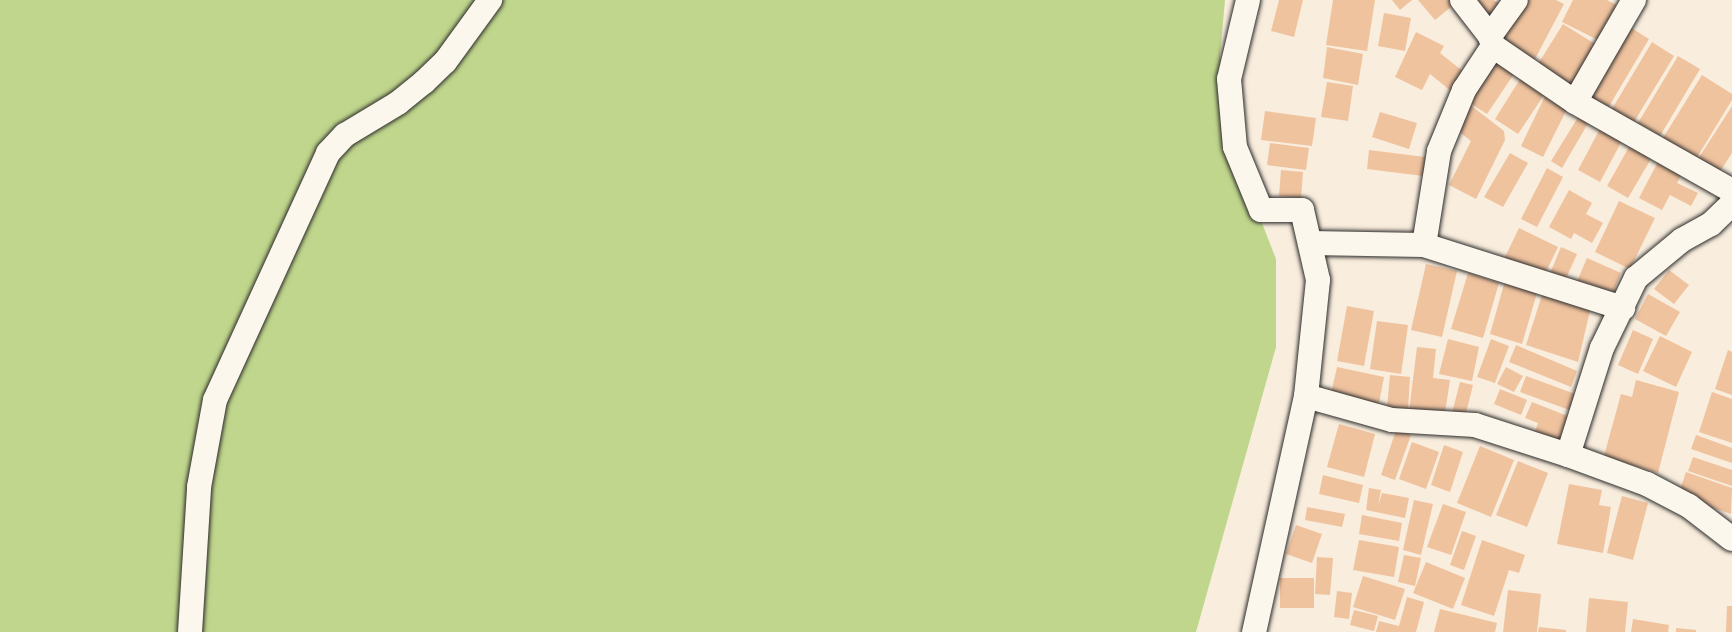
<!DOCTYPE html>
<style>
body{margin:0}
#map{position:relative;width:1732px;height:632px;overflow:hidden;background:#f9eddd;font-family:"Gochi Hand",sans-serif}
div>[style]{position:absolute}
.green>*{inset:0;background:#c0d68c}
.building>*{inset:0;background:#f0c39f}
.roads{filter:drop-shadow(0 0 2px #2b2b2b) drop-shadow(0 0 2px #2b2b2b)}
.street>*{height:24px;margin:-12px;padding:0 12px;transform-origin:12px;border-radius:12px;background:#fbf7ec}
span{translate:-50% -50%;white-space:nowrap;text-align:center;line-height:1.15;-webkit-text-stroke:5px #fbf7ec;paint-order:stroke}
</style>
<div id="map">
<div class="green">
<div style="clip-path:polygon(0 0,1225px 0,1220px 56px,1235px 154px,1276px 259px,1276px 347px,1196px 632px,0 632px)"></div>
</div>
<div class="building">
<div style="clip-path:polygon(1279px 0,1303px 0,1294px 37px,1271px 31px)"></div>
<div style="clip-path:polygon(1333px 0,1375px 0,1367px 51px,1326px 45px)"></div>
<div style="clip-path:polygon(1392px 0,1412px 0,1400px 10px)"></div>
<div style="clip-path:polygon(1418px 0,1454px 0,1456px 3px,1435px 20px)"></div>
<div style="clip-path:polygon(1471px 0,1493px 0,1505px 6px,1492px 27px)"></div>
<div style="clip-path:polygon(1519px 0,1556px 0,1564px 4px,1535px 59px,1499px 39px)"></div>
<div style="clip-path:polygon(1573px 0,1607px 0,1620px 7px,1602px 42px,1562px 22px)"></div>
<div style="clip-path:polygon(1384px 13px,1411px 18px,1405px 51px,1378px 46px)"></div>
<div style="clip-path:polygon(1563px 24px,1600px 47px,1575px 88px,1538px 64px)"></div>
<div style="clip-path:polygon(1625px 24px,1649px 39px,1608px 108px,1584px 93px)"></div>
<div style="clip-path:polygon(1416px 32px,1444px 46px,1440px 53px,1465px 73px,1451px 91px,1430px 74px,1422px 90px,1395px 77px)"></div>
<div style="clip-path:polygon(1652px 42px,1674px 56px,1634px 122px,1612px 109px)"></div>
<div style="clip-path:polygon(1327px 47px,1363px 54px,1358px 85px,1323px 78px)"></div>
<div style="clip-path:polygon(1678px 56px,1700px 69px,1660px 136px,1638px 123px)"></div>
<div style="clip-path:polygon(1494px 57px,1516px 71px,1487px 114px,1465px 100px)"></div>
<div style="clip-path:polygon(1702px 75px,1732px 94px,1732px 100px,1696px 159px,1663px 138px)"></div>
<div style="clip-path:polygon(1522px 76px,1546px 92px,1518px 134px,1495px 119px)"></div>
<div style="clip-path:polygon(1327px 82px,1353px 86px,1348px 121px,1321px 117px)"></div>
<div style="clip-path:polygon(1546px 94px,1569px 105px,1543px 157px,1521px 146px)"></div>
<div style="clip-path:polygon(1469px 104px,1504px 131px,1505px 140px,1476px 199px,1449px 185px,1471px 141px,1452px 126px)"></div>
<div style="clip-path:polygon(1732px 106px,1732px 153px,1719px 173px,1698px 159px)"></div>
<div style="clip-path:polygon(1265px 111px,1316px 118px,1312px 146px,1261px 140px)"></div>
<div style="clip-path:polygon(1380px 112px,1417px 123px,1409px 149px,1372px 137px)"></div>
<div style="clip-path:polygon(1580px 114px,1590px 120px,1562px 168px,1551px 161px)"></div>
<div style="clip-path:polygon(1602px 125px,1624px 137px,1600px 182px,1578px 170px)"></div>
<div style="clip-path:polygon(1633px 140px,1655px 152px,1628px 198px,1607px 186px)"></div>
<div style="clip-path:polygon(1270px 143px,1309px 148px,1306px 170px,1267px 165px)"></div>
<div style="clip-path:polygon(1369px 150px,1433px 158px,1431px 177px,1367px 169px)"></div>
<div style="clip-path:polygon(1510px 153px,1528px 163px,1503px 207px,1484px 197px)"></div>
<div style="clip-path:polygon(1662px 154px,1686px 166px,1677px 183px,1698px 193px,1691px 206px,1670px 195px,1662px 210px,1639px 198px)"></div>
<div style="clip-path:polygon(1547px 168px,1563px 177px,1537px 227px,1521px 219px)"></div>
<div style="clip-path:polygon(1281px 170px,1303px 172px,1301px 198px,1279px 196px)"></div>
<div style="clip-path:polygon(1569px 190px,1592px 203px,1586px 214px,1603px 223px,1592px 243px,1574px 233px,1571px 239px,1549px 227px)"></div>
<div style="clip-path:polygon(1619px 201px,1655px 218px,1630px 269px,1595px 252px)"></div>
<div style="clip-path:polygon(1519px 228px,1558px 247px,1543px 278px,1504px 259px)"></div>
<div style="clip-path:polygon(1561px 247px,1577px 254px,1564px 283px,1549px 276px)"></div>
<div style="clip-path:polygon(1587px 258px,1621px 273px,1610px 300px,1575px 286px)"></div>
<div style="clip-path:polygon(1426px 264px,1457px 271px,1442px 337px,1411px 330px)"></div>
<div style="clip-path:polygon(1669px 270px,1689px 285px,1674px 304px,1654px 289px)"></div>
<div style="clip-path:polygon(1468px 273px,1499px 283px,1483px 338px,1451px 329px)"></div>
<div style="clip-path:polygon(1504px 284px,1537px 293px,1522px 344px,1490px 334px)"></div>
<div style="clip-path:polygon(1543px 292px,1583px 305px,1590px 311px,1578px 362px,1526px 345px)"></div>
<div style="clip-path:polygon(1648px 294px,1680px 312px,1666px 336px,1635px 319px)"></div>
<div style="clip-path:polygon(1347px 306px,1374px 311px,1364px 366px,1337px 361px)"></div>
<div style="clip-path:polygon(1377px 321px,1408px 325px,1401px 374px,1370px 369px)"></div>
<div style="clip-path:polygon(1633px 330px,1653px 339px,1638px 374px,1618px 365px)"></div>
<div style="clip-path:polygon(1660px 336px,1692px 352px,1676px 387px,1643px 371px)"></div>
<div style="clip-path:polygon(1448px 339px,1479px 347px,1472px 381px,1439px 374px)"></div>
<div style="clip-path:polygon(1491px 339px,1509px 346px,1495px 383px,1477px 377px)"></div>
<div style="clip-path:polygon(1516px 345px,1577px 371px,1571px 387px,1509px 362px)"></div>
<div style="clip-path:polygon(1417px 347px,1436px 349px,1433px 378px,1450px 380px,1445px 413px,1409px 411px)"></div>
<div style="clip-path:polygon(1728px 350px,1732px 352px,1732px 395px,1715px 389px)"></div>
<div style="clip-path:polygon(1337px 367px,1384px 377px,1378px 408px,1330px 398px)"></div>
<div style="clip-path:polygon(1506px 367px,1523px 376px,1514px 392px,1497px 384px)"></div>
<div style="clip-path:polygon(1390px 375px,1410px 377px,1408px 410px,1387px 408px)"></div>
<div style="clip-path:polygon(1526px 376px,1578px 395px,1572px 411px,1520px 392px)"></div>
<div style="clip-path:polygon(1636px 380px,1679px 392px,1658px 473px,1604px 456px,1621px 394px,1632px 397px)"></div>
<div style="clip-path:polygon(1460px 382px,1473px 385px,1465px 417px,1452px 413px)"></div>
<div style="clip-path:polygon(1500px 389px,1527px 400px,1521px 415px,1494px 404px)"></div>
<div style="clip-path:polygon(1712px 392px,1732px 399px,1732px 443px,1699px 432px)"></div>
<div style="clip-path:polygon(1532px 402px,1570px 417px,1558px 448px,1533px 438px,1538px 423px,1525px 418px)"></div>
<div style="clip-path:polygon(1339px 424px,1375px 434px,1364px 477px,1327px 467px)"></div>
<div style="clip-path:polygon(1396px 430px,1411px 435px,1395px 480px,1381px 475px)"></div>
<div style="clip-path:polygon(1696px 435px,1732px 448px,1732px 463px,1691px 449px)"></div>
<div style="clip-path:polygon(1412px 442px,1439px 452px,1426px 489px,1399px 479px)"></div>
<div style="clip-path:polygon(1444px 445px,1463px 452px,1450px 492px,1431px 485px)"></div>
<div style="clip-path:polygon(1480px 446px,1514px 460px,1491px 517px,1457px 503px)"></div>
<div style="clip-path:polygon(1693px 457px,1732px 470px,1732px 486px,1688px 471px)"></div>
<div style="clip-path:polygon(1518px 461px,1548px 473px,1527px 527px,1496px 515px)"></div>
<div style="clip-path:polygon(1686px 472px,1732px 488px,1731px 514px,1678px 496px)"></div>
<div style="clip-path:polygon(1323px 475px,1363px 485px,1359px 503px,1319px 494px)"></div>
<div style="clip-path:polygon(1569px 484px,1602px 490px,1599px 505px,1611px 507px,1603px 553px,1557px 544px)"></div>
<div style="clip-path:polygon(1369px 488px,1381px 490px,1378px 506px,1382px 493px,1409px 498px,1405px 518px,1366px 510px)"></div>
<div style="clip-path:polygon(1622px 496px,1648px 503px,1633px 560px,1607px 553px)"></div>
<div style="clip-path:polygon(1414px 500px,1433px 504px,1421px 555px,1403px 550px)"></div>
<div style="clip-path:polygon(1443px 504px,1466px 512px,1451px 555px,1427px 547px)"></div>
<div style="clip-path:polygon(1307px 507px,1345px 514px,1342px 527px,1305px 520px)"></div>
<div style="clip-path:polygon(1362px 515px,1402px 523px,1399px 541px,1359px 534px)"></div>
<div style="clip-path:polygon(1296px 525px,1322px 534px,1312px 563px,1286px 554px)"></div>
<div style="clip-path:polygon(1462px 531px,1476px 536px,1464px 570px,1450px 565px)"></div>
<div style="clip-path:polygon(1359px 540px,1399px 547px,1394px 577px,1353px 570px)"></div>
<div style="clip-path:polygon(1482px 540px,1525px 555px,1519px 573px,1509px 570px,1494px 616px,1461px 605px)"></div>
<div style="clip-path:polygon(1404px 555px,1421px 558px,1415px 586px,1398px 582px)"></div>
<div style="clip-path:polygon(1317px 557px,1333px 558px,1330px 595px,1315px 594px)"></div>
<div style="clip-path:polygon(1426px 562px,1465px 578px,1453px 609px,1413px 593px)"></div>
<div style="clip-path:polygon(1363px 576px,1405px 589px,1395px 620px,1353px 607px)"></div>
<div style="clip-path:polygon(1280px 578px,1314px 578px,1314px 608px,1280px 608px)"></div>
<div style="clip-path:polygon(1508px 590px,1541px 594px,1537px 632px,1503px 632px)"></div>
<div style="clip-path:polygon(1337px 591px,1352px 593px,1349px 619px,1334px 617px)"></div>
<div style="clip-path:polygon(1407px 597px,1424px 602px,1416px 632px,1376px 632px,1379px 621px,1399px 626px)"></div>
<div style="clip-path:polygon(1589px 598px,1628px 602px,1625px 632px,1586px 632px)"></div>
<div style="clip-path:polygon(1727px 606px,1732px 606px,1732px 632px,1726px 632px)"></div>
<div style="clip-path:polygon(1440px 609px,1497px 623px,1495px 632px,1434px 632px)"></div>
<div style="clip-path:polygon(1354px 610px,1378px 616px,1374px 631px,1350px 625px)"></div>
<div style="clip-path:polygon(1633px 619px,1669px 625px,1668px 632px,1631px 632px)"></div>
<div style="clip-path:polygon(1539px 627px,1566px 630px,1566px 632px,1538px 632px)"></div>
<div style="clip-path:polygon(1676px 628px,1696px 630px,1696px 632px,1676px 632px)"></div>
</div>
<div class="roads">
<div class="street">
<div style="left:1248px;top:0;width:81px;rotate:103.5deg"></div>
<div style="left:1229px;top:79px;width:68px;rotate:85deg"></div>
<div style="left:1235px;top:147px;width:68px;rotate:67.6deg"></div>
<div style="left:1261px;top:210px;width:41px"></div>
<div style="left:1302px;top:210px;width:72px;rotate:77.1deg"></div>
<div style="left:1318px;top:280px;width:117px;rotate:95.9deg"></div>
<div style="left:1306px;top:396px;width:242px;rotate:102.4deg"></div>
<div style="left:1462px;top:0;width:46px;rotate:52.1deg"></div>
<div style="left:1493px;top:46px;width:99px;rotate:34.3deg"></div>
<div style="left:1575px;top:102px;width:180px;rotate:29.5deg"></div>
<div style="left:1575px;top:102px;width:118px;rotate:-60deg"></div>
<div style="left:1310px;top:243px;width:114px;rotate:1deg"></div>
<div style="left:1424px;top:245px;width:209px;rotate:17.6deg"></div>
<div style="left:1424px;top:245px;width:95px;rotate:-80.9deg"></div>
<div style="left:1439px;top:151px;width:66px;rotate:-67.7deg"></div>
<div style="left:1464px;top:90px;width:53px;rotate:-56.6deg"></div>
<div style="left:1493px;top:46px;width:10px;rotate:-107deg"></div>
<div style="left:1490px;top:36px;width:44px;rotate:-54.2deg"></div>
<div style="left:1306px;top:396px;width:89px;rotate:15.6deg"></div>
<div style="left:1392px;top:420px;width:83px;rotate:3.4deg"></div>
<div style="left:1475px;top:425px;width:98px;rotate:17.9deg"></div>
<div style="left:1568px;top:455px;width:112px;rotate:-72.4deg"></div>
<div style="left:1602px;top:348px;width:78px;rotate:-64.1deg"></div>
<div style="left:1636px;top:278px;width:60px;rotate:-39.6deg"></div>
<div style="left:1682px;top:240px;width:33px;rotate:-29deg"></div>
<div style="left:1711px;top:224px;width:29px;rotate:-44deg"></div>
<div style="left:1568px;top:455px;width:84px;rotate:20.2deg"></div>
<div style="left:1647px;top:484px;width:47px;rotate:27.6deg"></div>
<div style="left:1689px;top:506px;width:54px;rotate:37.5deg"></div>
<div style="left:190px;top:632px;width:145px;rotate:-86.4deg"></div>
<div style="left:199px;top:487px;width:88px;rotate:-79.6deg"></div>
<div style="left:215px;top:400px;width:272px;rotate:-65.4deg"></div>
<div style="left:328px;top:153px;width:25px;rotate:-47deg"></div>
<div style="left:345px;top:135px;width:62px;rotate:-31.1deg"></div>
<div style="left:398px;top:103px;width:33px;rotate:-39deg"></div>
<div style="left:424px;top:82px;width:29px;rotate:-44deg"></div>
<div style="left:445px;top:62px;width:77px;rotate:-54deg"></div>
</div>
</div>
</div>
